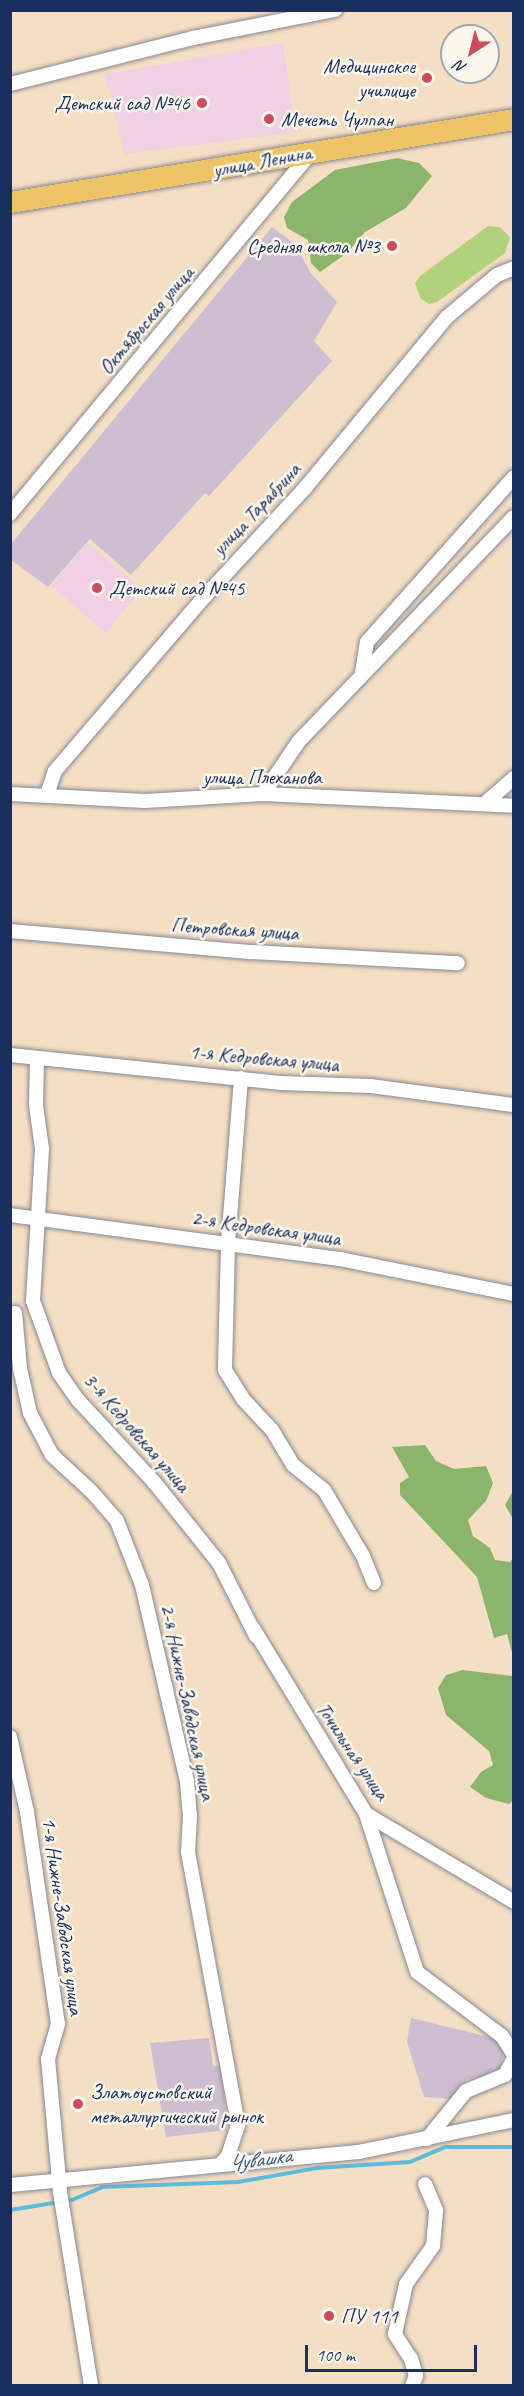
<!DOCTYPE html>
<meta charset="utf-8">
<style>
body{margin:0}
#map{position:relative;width:524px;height:2396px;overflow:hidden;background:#f5dfc4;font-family:Caveat,sans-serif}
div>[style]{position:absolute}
.built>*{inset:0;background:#f0d0e5}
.industrial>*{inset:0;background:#cebed2}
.green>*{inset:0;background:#b1d27a}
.forest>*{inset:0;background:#8cb46a}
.stream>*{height:4px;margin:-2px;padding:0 2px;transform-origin:2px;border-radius:2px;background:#5ebbdc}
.roads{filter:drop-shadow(0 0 2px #888791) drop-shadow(0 0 2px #888791)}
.minor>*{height:14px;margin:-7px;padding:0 7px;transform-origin:7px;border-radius:7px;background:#fff}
.primary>*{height:21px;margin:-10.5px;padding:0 10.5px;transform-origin:10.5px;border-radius:10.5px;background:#efc469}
.dots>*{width:16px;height:16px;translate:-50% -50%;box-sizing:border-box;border:3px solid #fbf7ec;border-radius:50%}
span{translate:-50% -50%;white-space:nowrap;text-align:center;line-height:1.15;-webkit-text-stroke:5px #fbf7ec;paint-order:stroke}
.poi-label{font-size:21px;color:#1b2f5e}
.right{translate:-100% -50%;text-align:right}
.left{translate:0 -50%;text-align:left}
.street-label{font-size:21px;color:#1b2f5e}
.water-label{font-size:22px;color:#2f5984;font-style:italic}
.frame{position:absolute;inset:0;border:12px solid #1b2f5e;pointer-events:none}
.north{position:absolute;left:440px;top:24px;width:60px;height:60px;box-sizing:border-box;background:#fbf7ec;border:2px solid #a1a7b3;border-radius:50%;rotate:216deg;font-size:16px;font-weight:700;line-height:24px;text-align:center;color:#1b2f5e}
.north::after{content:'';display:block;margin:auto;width:21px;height:27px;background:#d1495b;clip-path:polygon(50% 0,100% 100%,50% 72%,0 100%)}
.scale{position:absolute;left:305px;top:2345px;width:172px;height:27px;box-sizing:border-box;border:3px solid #1b2f5e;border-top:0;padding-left:8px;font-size:18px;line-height:21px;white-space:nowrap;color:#1b2f5e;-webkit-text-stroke:4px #fbf7ec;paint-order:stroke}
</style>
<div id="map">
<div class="built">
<div style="clip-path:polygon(283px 43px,296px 132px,125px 154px,105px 74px)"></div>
<div style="clip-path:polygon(88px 543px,142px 589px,106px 633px,51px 586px)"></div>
</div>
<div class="industrial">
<div style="clip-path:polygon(272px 227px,295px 244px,310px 272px,337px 302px,314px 341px,332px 361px,209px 496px,205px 493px,131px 575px,90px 539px,48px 587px,11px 560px,11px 544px)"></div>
<div style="clip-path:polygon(411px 2018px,506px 2041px,499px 2075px,467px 2079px,454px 2099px,424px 2097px,407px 2042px)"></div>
<div style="clip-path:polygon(209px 2038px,213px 2066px,221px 2066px,227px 2130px,166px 2137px,150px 2043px)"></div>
</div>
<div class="green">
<div style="clip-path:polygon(488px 226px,500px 227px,510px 237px,505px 253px,437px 302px,429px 304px,421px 299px,415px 283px,420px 276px)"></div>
</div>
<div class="forest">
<div style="clip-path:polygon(397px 158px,419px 163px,432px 176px,406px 208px,365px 232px,347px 253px,320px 272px,311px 263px,308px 240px,287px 228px,284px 217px,292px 202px,335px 170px)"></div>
<div style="clip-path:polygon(425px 1445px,436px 1461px,454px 1469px,486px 1466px,493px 1483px,486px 1501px,468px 1520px,473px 1536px,490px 1548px,495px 1560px,510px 1562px,513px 1558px,513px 1656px,507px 1634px,494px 1638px,477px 1577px,400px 1495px,400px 1483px,409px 1477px,392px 1447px)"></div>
<div style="clip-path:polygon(513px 1491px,513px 1519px,505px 1505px)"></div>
<div style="clip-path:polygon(463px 1670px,513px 1676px,514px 1799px,509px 1804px,486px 1798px,470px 1787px,481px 1772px,493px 1765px,489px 1751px,446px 1715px,438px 1688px,446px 1675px)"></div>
</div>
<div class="stream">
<div style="left:10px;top:2210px;width:63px;rotate:-9.2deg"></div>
<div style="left:72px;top:2200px;width:33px;rotate:-23deg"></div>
<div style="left:102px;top:2187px;width:136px;rotate:-2.1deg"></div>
<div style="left:238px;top:2182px;width:80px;rotate:-10deg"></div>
<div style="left:317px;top:2168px;width:93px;rotate:-3.7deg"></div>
<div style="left:410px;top:2162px;width:38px;rotate:-23deg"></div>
<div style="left:445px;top:2147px;width:69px"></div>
</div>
<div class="roads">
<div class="minor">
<div style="left:10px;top:84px;width:189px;rotate:-14.1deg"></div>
<div style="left:193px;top:38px;width:145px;rotate:-11.2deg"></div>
<div style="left:10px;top:514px;width:472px;rotate:-50.2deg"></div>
<div style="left:362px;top:673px;width:31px;rotate:-81deg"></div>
<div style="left:367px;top:642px;width:221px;rotate:-48.3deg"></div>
<div style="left:10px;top:794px;width:135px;rotate:3deg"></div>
<div style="left:145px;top:801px;width:118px;rotate:-3.4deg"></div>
<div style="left:263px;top:794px;width:251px;rotate:2.7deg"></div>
<div style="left:263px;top:794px;width:64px;rotate:-55.8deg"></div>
<div style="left:299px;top:741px;width:310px;rotate:-46.2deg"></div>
<div style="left:47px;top:795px;width:25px;rotate:-72deg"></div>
<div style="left:55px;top:771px;width:232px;rotate:-49.4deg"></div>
<div style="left:206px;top:595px;width:146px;rotate:-47.2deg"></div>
<div style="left:305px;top:488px;width:222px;rotate:-50.3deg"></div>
<div style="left:447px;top:317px;width:65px;rotate:-40deg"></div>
<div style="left:497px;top:275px;width:18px;rotate:-22deg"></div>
<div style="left:484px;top:804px;width:40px;rotate:-41deg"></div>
<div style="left:10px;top:931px;width:243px;rotate:5deg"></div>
<div style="left:252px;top:952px;width:206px;rotate:3.1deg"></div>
<div style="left:10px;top:1055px;width:271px;rotate:5.9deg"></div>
<div style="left:280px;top:1083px;width:91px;rotate:1.9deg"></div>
<div style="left:371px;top:1086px;width:144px;rotate:7.6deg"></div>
<div style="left:37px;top:1059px;width:46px;rotate:91.2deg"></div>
<div style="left:36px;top:1105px;width:44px;rotate:82.2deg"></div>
<div style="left:42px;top:1149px;width:152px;rotate:93.4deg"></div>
<div style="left:33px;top:1301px;width:77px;rotate:70.1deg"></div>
<div style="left:59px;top:1373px;width:33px;rotate:55deg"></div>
<div style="left:78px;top:1400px;width:112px;rotate:47.2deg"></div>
<div style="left:154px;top:1482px;width:104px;rotate:51.3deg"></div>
<div style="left:219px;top:1563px;width:82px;rotate:63.1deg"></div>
<div style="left:241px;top:1078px;width:168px;rotate:94.5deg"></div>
<div style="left:228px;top:1245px;width:125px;rotate:91.4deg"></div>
<div style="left:225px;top:1370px;width:34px;rotate:58deg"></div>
<div style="left:243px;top:1399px;width:42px;rotate:46.9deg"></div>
<div style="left:272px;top:1430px;width:41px;rotate:59deg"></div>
<div style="left:293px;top:1465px;width:40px;rotate:39deg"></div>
<div style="left:324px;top:1490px;width:77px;rotate:59.4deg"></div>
<div style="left:363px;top:1556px;width:29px;rotate:68deg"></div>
<div style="left:10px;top:1215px;width:333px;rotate:7.6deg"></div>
<div style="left:340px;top:1259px;width:177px;rotate:11.4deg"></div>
<div style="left:15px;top:1313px;width:55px;rotate:84.8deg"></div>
<div style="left:20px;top:1368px;width:46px;rotate:77.5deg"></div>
<div style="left:30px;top:1413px;width:47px;rotate:62.4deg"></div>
<div style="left:52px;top:1455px;width:54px;rotate:42.8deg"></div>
<div style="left:92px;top:1492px;width:38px;rotate:49deg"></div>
<div style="left:117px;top:1521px;width:69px;rotate:68.7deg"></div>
<div style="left:142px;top:1585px;width:202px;rotate:77.1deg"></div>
<div style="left:187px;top:1782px;width:34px;rotate:85deg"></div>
<div style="left:190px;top:1816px;width:36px;rotate:93deg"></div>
<div style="left:188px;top:1852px;width:278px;rotate:79.6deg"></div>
<div style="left:238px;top:2125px;width:33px;rotate:108deg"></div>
<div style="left:228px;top:2156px;width:12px;rotate:132deg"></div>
<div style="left:253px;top:1628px;width:218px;rotate:58.7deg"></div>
<div style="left:366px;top:1814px;width:172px;rotate:30.7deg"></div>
<div style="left:10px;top:1737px;width:77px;rotate:77.2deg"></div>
<div style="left:27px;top:1812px;width:214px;rotate:81.7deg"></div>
<div style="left:58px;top:2024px;width:36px;rotate:106deg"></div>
<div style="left:48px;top:2059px;width:134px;rotate:84.8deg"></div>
<div style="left:60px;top:2192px;width:196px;rotate:80.9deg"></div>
<div style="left:366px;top:1814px;width:166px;rotate:72.1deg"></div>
<div style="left:417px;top:1972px;width:106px;rotate:37deg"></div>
<div style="left:502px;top:2036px;width:22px;rotate:58deg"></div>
<div style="left:427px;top:2139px;width:62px;rotate:-50.9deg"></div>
<div style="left:466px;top:2091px;width:42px;rotate:-22.3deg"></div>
<div style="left:505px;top:2075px;width:19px;rotate:-62deg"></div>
<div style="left:10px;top:2185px;width:351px;rotate:-5.4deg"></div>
<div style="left:359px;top:2152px;width:158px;rotate:-11.7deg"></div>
<div style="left:412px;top:2386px;width:11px;rotate:-68deg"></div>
<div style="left:416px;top:2376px;width:18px;rotate:-106deg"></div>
<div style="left:411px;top:2359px;width:30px;rotate:-123deg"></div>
<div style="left:395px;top:2334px;width:51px;rotate:-77.6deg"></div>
<div style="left:406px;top:2284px;width:47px;rotate:-54.6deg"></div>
<div style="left:433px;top:2246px;width:36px;rotate:-85deg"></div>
<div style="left:436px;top:2210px;width:28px;rotate:-113deg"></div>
</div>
<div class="primary">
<div style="left:10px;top:202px;width:511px;rotate:-9.35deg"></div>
</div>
</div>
<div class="dots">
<div style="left:427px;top:78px;background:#d1495b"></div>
<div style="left:202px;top:103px;background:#d1495b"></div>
<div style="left:269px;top:119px;background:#d1495b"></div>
<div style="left:392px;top:246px;background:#d1495b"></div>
<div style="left:97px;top:588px;background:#d1495b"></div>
<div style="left:78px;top:2104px;background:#d1495b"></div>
<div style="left:329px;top:2316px;background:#d1495b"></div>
</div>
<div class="poi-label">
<span class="right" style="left:415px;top:78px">Медицинское<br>училище</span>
<span class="right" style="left:190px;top:103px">Детский сад №46</span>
<span class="left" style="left:281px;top:119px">Мечеть Чулпан</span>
<span class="right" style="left:380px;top:246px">Средняя школа №3</span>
<span class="left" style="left:109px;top:588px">Детский сад №45</span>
<span class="left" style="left:90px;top:2104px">Златоустовский<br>металлургический рынок</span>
<span class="left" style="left:341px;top:2316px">ПУ 111</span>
</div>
<div class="street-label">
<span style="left:262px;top:161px;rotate:-11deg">улица Ленина</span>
<span style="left:146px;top:320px;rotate:-50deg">Октябрьская улица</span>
<span style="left:256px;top:509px;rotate:-47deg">улица Тарабрина</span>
<span style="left:262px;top:777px">улица Плеханова</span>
<span style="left:235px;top:929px;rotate:4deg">Петровская улица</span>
<span style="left:264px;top:1058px;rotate:5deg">1-я Кедровская улица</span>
<span style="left:266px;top:1228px;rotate:8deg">2-я Кедровская улица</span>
<span style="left:137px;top:1432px;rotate:49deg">3-я Кедровская улица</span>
<span style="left:188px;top:1702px;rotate:78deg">2-я Нижне-Заводская улица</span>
<span style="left:353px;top:1751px;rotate:56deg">Точильная улица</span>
<span style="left:63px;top:1916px;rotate:82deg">1-я Нижне-Заводская улица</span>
</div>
<div class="water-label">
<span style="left:260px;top:2160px;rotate:-8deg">Чувашка</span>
</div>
<div class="frame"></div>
<div class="north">N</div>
<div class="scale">100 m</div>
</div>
